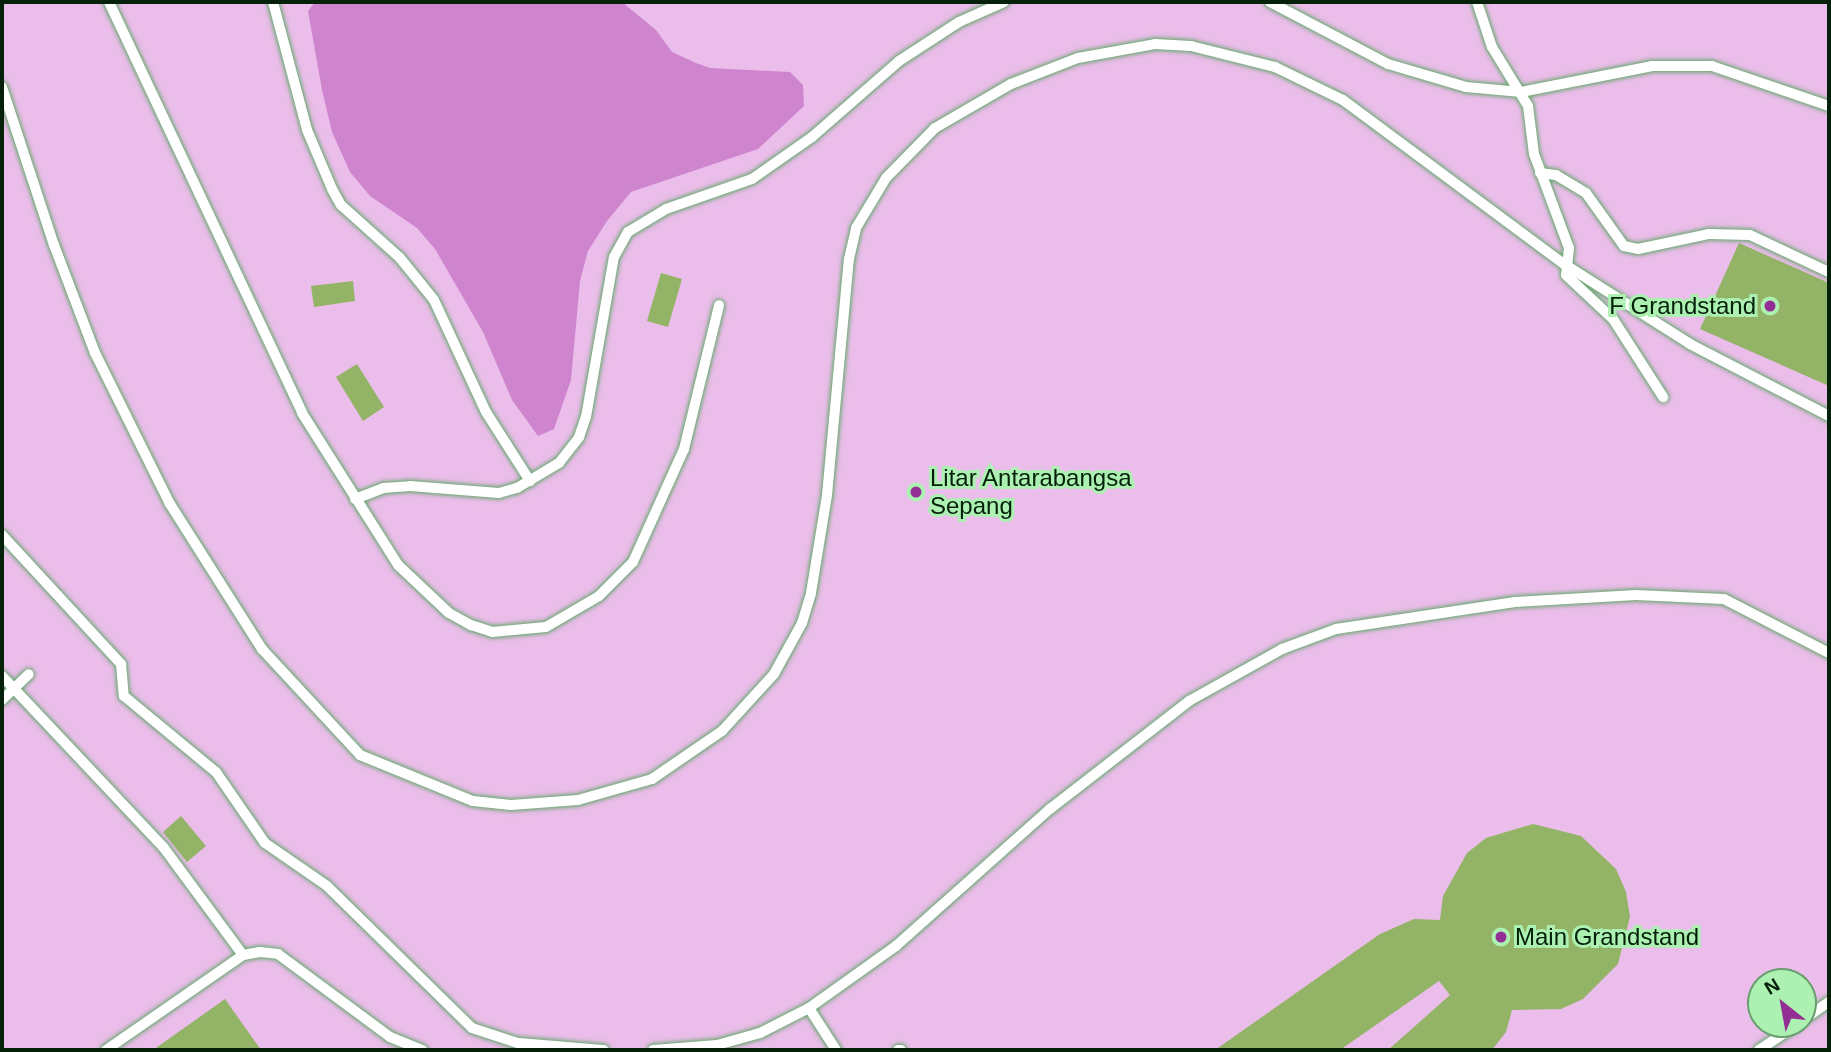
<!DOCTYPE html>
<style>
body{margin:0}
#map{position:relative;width:1831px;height:1052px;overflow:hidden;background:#acf0b2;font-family:Helvetica,sans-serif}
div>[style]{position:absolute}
.green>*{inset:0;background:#ebbdea}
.forest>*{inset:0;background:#cf85ce}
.building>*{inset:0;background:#93b366}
.roads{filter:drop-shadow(0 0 2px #67a96f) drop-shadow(0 0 2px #67a96f)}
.service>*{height:10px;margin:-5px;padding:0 5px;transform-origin:5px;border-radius:5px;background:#fff}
.dots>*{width:19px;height:19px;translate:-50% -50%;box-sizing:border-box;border:4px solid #acf0b2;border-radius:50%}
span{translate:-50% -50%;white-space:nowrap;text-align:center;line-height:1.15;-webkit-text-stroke:6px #acf0b2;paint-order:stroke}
.poi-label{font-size:24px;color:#05210a}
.right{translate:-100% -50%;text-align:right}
.left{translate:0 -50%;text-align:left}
.frame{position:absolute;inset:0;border:4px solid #05210a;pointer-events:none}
.north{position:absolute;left:1747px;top:968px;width:70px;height:70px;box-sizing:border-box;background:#acf0b2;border:2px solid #699d6f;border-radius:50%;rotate:329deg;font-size:19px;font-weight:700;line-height:28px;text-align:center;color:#05210a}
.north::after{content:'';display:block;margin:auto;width:24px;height:32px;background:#922e94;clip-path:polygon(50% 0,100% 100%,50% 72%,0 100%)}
</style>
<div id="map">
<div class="green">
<div style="clip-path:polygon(evenodd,2px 2px,1829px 2px,1829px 1050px,2px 1050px,2px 2px,1761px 982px,1803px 982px,1803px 1024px,1761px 1024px,1761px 982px)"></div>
</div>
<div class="forest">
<div style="clip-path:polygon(315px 2px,622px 2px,656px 30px,672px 52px,696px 63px,710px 68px,790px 72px,803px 85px,804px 106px,758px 149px,631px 192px,607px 221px,588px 251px,580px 281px,571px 380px,554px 429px,538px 436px,512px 400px,483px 332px,435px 249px,417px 228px,370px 196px,350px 172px,332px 132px,322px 90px,308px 11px)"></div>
</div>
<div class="building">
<div style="clip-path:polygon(1739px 243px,1829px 283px,1829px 386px,1700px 329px)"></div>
<div style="clip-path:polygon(661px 273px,682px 279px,668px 327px,647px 321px)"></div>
<div style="clip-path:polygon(353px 281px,355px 301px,314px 307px,311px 286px)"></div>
<div style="clip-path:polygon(357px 364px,384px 407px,363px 421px,336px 377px)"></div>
<div style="clip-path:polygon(181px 816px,206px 846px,187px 862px,163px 832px)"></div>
<div style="clip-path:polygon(1533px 824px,1581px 836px,1616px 869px,1626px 892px,1630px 917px,1618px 964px,1583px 999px,1561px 1009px,1512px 1010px,1506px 1032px,1492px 1050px,1388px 1050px,1450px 995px,1439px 981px,1340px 1050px,1215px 1050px,1380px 934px,1414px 919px,1440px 920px,1443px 896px,1467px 853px,1486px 838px)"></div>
<div style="clip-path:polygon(225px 999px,261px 1050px,153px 1050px)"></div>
</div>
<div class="roads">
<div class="service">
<div style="left:109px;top:2px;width:454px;rotate:64.8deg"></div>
<div style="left:302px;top:413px;width:180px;rotate:57.7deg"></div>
<div style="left:398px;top:565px;width:70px;rotate:43.3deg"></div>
<div style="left:449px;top:613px;width:25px;rotate:29deg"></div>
<div style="left:471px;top:625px;width:22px;rotate:18deg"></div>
<div style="left:492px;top:632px;width:54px;rotate:-5.3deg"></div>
<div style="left:546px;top:627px;width:61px;rotate:-30.3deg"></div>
<div style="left:599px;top:596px;width:48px;rotate:-45deg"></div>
<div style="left:633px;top:562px;width:124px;rotate:-65.7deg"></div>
<div style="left:684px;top:449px;width:148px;rotate:-76.3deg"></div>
<div style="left:273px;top:2px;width:132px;rotate:75.1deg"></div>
<div style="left:307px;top:130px;width:64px;rotate:67deg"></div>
<div style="left:332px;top:189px;width:18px;rotate:61deg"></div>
<div style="left:341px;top:205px;width:79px;rotate:41.9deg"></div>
<div style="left:400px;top:258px;width:54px;rotate:51deg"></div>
<div style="left:434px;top:300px;width:123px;rotate:65.1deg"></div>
<div style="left:486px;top:412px;width:82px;rotate:57.5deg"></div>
<div style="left:1270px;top:2px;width:133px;rotate:27.7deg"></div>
<div style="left:1388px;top:64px;width:81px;rotate:16.4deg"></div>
<div style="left:1466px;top:87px;width:55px;rotate:5.2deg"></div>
<div style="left:1521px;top:92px;width:134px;rotate:-11.2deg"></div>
<div style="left:1652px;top:66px;width:60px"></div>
<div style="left:1712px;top:66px;width:124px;rotate:18.9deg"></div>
<div style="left:1477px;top:2px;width:47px;rotate:71.6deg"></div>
<div style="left:1492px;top:47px;width:69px;rotate:58.6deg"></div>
<div style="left:1528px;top:106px;width:48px;rotate:82.9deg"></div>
<div style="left:1534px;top:154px;width:100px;rotate:69.6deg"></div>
<div style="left:1569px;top:248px;width:27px;rotate:96deg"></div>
<div style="left:1566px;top:275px;width:64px;rotate:43.1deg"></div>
<div style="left:1613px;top:319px;width:93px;rotate:57.3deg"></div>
<div style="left:2px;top:87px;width:166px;rotate:71.8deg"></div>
<div style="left:54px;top:245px;width:116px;rotate:69.2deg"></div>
<div style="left:95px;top:353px;width:169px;rotate:63.6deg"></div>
<div style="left:170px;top:504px;width:172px;rotate:57.6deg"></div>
<div style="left:262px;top:649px;width:144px;rotate:47.2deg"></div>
<div style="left:360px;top:755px;width:122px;rotate:22.2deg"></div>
<div style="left:473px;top:801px;width:38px;rotate:6deg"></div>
<div style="left:511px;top:805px;width:67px;rotate:-4.3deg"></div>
<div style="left:578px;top:800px;width:77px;rotate:-15.8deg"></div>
<div style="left:652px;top:779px;width:85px;rotate:-34.4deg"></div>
<div style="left:722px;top:731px;width:77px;rotate:-47.6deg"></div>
<div style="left:774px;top:674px;width:58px;rotate:-61.2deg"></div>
<div style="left:802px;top:623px;width:31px;rotate:-73deg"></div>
<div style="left:811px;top:593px;width:99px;rotate:-80.7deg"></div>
<div style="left:827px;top:495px;width:237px;rotate:-84.7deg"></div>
<div style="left:849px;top:259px;width:32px;rotate:-77deg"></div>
<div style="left:856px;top:228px;width:58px;rotate:-59deg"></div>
<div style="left:886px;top:178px;width:70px;rotate:-45.6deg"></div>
<div style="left:935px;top:128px;width:88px;rotate:-30.1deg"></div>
<div style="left:1011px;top:84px;width:72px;rotate:-21.2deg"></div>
<div style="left:1078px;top:58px;width:78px;rotate:-10.3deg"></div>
<div style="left:1155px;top:44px;width:36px;rotate:3deg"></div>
<div style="left:1191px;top:46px;width:87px;rotate:14deg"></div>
<div style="left:1275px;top:67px;width:76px;rotate:25.9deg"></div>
<div style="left:1343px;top:100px;width:275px;rotate:36.6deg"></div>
<div style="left:1564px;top:264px;width:149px;rotate:32.4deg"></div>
<div style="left:1690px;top:344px;width:157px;rotate:27.4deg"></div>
<div style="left:1540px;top:173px;width:16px;rotate:7deg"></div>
<div style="left:1556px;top:175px;width:35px;rotate:31deg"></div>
<div style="left:1586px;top:193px;width:65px;rotate:54.4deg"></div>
<div style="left:1624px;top:246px;width:14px;rotate:12deg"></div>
<div style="left:1638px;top:249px;width:73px;rotate:-11.9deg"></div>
<div style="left:1709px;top:234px;width:41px;rotate:1.4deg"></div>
<div style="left:1750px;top:235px;width:87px;rotate:25.1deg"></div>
<div style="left:355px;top:499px;width:30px;rotate:-21deg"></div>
<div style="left:383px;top:488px;width:27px;rotate:-4deg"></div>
<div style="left:410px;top:486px;width:89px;rotate:4.5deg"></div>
<div style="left:499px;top:493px;width:19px;rotate:-16deg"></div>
<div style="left:517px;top:488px;width:49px;rotate:-30.8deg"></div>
<div style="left:559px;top:463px;width:33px;rotate:-52deg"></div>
<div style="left:579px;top:437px;width:21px;rotate:-71deg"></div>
<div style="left:586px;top:417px;width:162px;rotate:-80.1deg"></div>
<div style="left:614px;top:257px;width:29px;rotate:-61deg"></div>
<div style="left:628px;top:232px;width:44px;rotate:-31.2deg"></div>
<div style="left:666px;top:209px;width:91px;rotate:-19.2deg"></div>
<div style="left:752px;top:179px;width:73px;rotate:-35deg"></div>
<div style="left:812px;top:137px;width:116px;rotate:-41.1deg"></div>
<div style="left:899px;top:61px;width:72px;rotate:-33deg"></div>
<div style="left:959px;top:22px;width:49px;rotate:-24deg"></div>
<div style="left:2px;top:535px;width:176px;rotate:47.3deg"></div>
<div style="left:121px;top:664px;width:32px;rotate:85deg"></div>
<div style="left:124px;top:696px;width:119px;rotate:39.6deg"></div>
<div style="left:216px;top:772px;width:86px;rotate:55.4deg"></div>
<div style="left:265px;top:843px;width:75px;rotate:34.7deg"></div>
<div style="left:327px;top:886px;width:203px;rotate:44.4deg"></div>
<div style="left:472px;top:1028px;width:48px;rotate:18.1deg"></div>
<div style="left:518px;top:1043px;width:86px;rotate:4.7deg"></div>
<div style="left:2px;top:676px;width:236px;rotate:46.7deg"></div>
<div style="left:164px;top:848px;width:133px;rotate:53.6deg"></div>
<div style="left:2px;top:700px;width:37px;rotate:-44deg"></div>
<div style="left:809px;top:1008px;width:50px;rotate:57.3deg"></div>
<div style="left:1803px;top:1020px;width:32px;rotate:-35deg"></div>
<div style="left:106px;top:1050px;width:167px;rotate:-34.7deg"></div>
<div style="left:243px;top:955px;width:17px;rotate:-10deg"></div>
<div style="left:260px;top:952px;width:18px;rotate:6deg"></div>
<div style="left:278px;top:954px;width:139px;rotate:36.5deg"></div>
<div style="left:390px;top:1037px;width:35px;rotate:22deg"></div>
<div style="left:653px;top:1050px;width:64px;rotate:-4.5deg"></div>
<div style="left:717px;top:1045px;width:45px;rotate:-15.6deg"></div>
<div style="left:760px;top:1033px;width:55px;rotate:-27deg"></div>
<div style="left:809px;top:1008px;width:107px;rotate:-35.5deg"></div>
<div style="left:896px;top:946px;width:206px;rotate:-41.7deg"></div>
<div style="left:1050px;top:809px;width:176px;rotate:-37.8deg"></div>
<div style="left:1189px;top:701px;width:107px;rotate:-29.2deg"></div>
<div style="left:1282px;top:649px;width:58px;rotate:-20.3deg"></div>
<div style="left:1336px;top:629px;width:181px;rotate:-8.6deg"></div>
<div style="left:1515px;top:602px;width:121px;rotate:-3.3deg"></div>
<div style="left:1636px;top:595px;width:88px;rotate:2.6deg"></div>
<div style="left:1724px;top:599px;width:118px;rotate:27.2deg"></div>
<div style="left:898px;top:1050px;width:3px"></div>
<div style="left:1759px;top:1050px;width:47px;rotate:-33.7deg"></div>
</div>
</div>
<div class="dots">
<div style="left:1770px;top:306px;background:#922e94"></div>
<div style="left:916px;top:492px;background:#922e94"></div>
<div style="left:1501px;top:937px;background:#922e94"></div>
</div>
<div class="poi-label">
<span class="right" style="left:1756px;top:306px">F Grandstand</span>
<span class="left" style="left:930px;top:492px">Litar Antarabangsa<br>Sepang</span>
<span class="left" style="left:1515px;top:937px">Main Grandstand</span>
</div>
<div class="frame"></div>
<div class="north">N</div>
</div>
